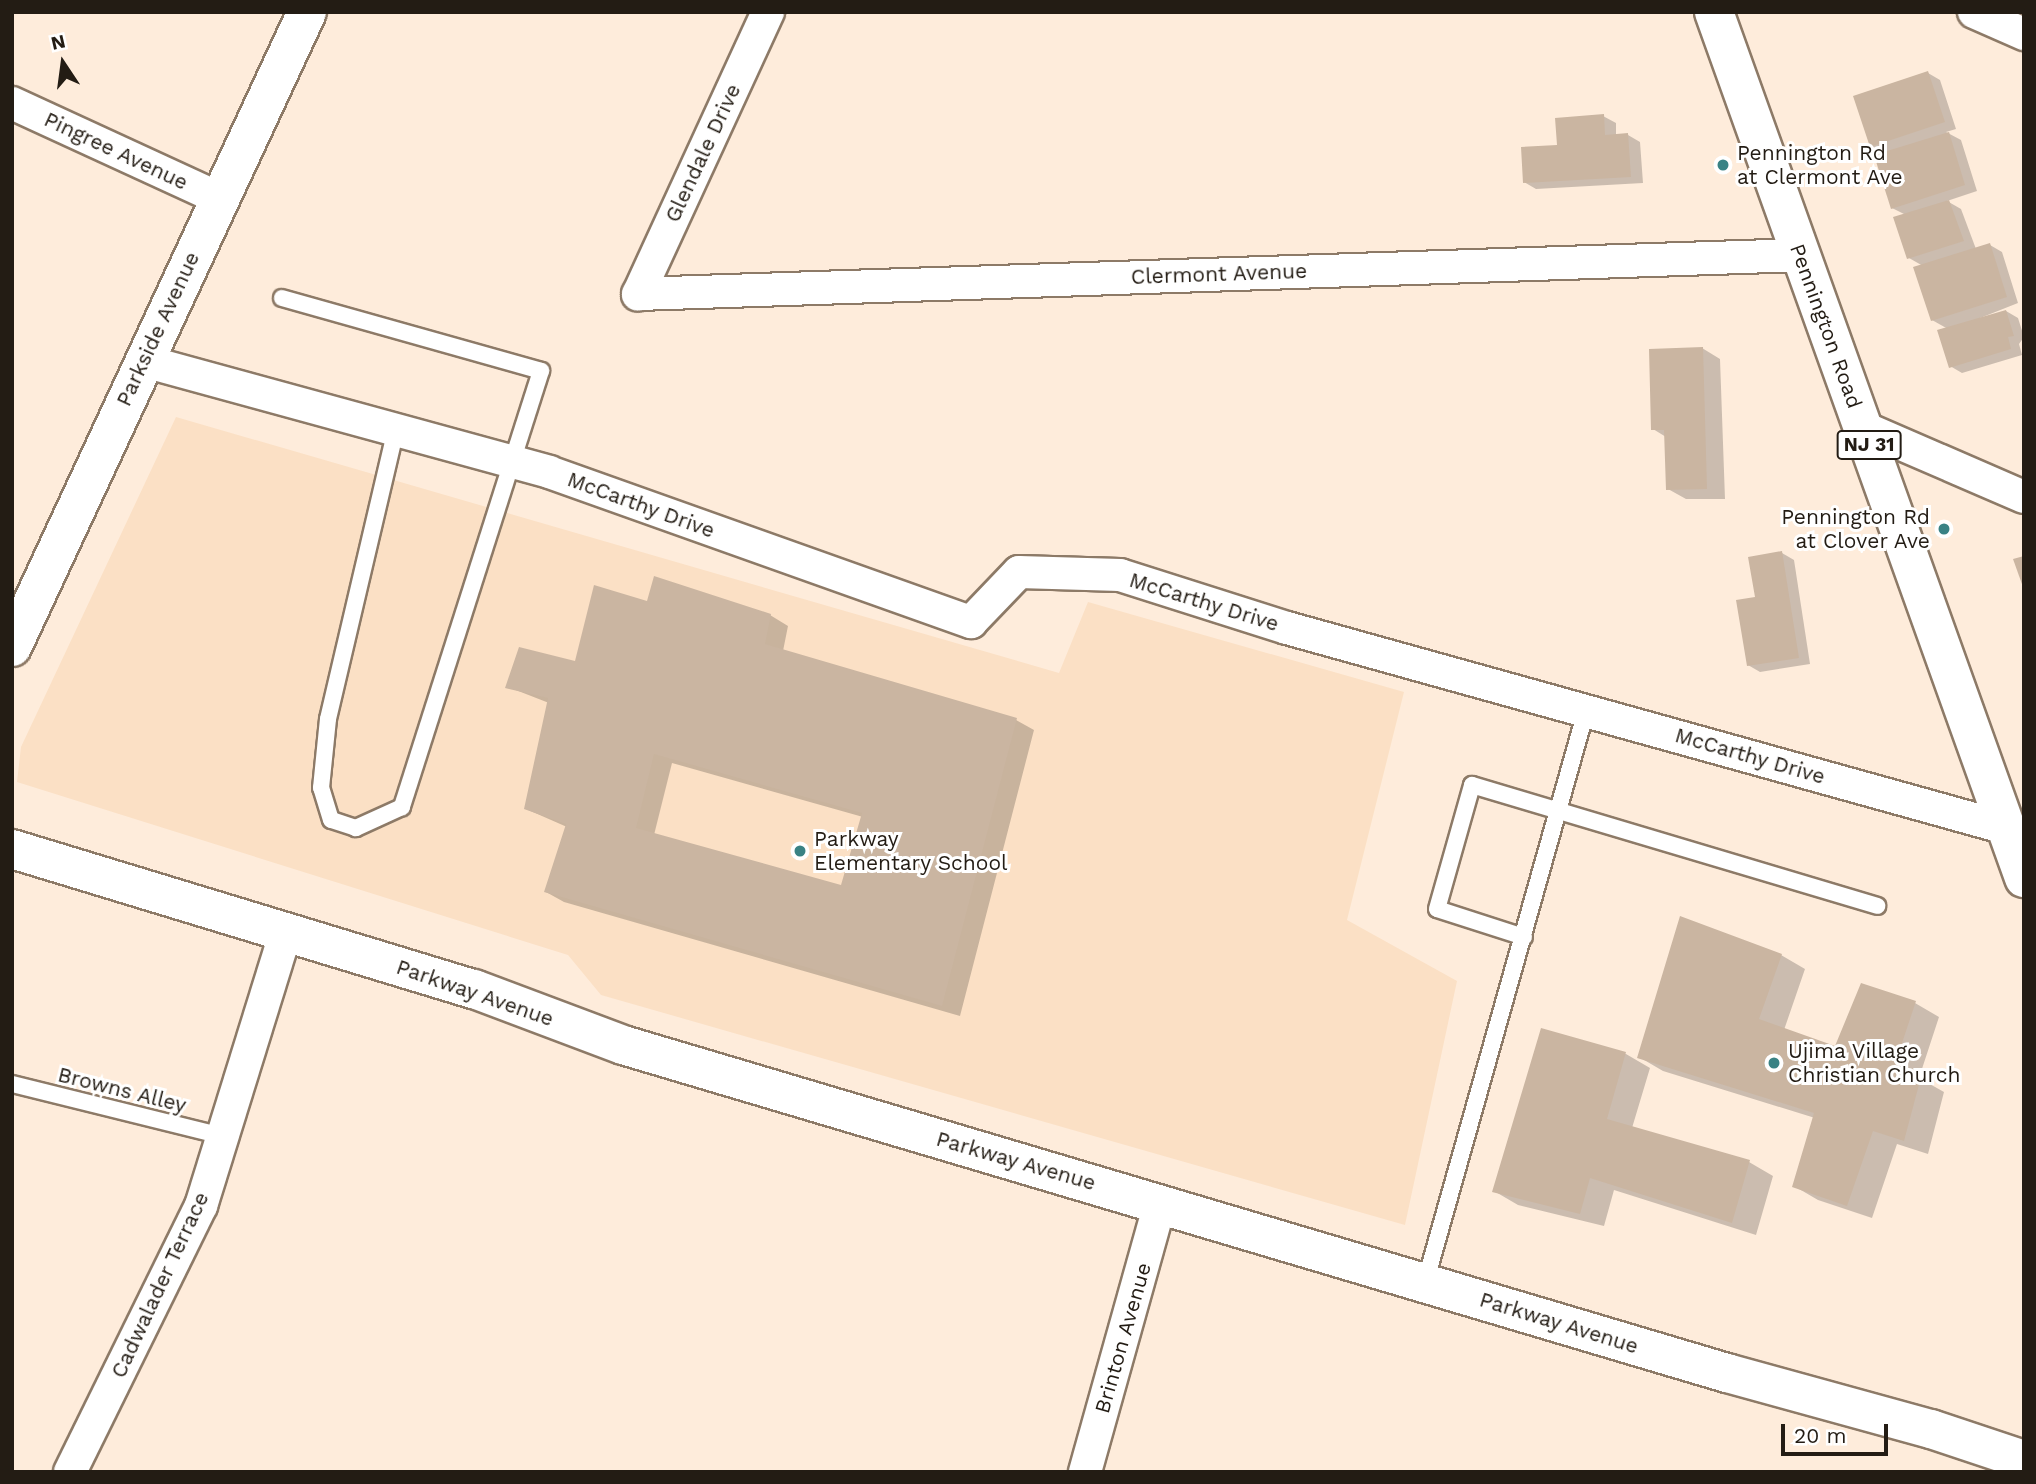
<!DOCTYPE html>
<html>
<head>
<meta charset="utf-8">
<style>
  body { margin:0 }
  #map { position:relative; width:2036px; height:1484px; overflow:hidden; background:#feecdb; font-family:"Work Sans",sans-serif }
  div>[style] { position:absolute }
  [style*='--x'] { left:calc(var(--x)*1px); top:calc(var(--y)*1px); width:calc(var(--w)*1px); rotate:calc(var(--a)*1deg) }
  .built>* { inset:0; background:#fbe0c5 }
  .shadow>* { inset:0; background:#0003 }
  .building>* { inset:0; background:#cab5a1 }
  .roads { filter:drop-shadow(2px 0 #8d7a67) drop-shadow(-2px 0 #8d7a67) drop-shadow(0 2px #8d7a67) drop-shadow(0 -2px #8d7a67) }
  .service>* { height:16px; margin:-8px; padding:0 8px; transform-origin:8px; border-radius:8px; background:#fff }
  .minor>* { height:32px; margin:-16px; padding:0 16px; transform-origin:16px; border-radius:16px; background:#fff }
  .secondary>* { height:38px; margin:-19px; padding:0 19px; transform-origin:19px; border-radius:19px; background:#fff }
  .primary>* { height:38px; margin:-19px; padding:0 19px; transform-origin:19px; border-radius:19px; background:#fff }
  .dots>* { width:19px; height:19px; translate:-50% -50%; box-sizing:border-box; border:4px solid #fff; border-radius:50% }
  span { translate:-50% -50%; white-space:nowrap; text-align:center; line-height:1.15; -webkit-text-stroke:6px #fff; paint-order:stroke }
  .shield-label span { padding:2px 5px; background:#fff; border:2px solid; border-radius:5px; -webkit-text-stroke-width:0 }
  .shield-label { font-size:19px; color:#231c14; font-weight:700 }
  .street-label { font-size:21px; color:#231c14 }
  .poi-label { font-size:21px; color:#231c14 }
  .left { translate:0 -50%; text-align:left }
  .right { translate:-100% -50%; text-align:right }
  .frame { position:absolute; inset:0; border:14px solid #231c14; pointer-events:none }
  .north { position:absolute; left:28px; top:28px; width:70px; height:70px; -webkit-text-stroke:5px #fff; paint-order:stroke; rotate:347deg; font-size:19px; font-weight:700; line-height:28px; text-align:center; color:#231c14 }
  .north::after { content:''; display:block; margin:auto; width:24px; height:32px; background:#231c14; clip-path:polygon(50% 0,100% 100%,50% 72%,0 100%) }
  .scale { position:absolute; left:1781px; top:1424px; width:107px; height:32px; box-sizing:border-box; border:4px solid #231c14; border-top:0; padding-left:9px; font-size:21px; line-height:24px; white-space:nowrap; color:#231c14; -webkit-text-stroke:5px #fff; paint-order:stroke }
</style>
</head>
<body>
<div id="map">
  <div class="built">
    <i style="clip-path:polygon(176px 417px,1059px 673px,1088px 602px,1404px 692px,1347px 920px,1457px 981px,1405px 1225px,601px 995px,568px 955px,17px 782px,21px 747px)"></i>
  </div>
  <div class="shadow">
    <i style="clip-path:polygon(1928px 73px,1940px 80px,1956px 129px,1946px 132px,1961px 140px,1977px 191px,1947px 201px,1961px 209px,1976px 249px,1990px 245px,2002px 252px,2018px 303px,1965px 324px,2006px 311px,2018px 318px,2024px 337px,2019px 344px,2022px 355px,1962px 373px,1950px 366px,1948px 329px,1932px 320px,1923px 266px,1909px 258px,1906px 215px,1892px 208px,1885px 153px,1871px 146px)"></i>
    <i style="clip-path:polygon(1603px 116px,1616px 123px,1616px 136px,1628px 135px,1640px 142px,1643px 183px,1536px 189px,1524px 182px,1559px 146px)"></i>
    <i style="clip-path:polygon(1702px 348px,1720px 359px,1725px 499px,1686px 499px,1668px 489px,1666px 437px,1653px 429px)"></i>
    <i style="clip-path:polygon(1782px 553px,1794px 560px,1810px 664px,1760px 672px,1748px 665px,1757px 598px)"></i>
    <i style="clip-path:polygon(evenodd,648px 604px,770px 615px,788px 626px,783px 651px,1016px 720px,1034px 730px,960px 1016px,564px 902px,546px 892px,567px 827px,526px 809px,549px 703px,508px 687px,576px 663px,648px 604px,672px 763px,863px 817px,842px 887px,654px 835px,672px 763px)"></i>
    <i style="clip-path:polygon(1781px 955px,1805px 969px,1784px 1030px,1836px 1048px,1862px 985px,1915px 1003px,1939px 1017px,1919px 1078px,1944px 1092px,1928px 1154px,1897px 1144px,1872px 1218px,1818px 1200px,1794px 1186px,1815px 1118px,1663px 1071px,1639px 1057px)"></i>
    <i style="clip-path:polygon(1543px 1030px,1626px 1054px,1650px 1068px,1632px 1128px,1749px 1162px,1773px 1176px,1756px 1235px,1614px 1190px,1604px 1226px,1518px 1205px,1494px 1191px)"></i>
  </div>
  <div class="building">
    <i style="clip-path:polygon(1928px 71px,1945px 122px,1870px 147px,1853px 96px)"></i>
    <i style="clip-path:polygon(1604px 114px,1605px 135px,1628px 133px,1631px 177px,1523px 183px,1521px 147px,1557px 145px,1555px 118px)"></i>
    <i style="clip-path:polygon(1949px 132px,1965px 185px,1891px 209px,1874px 155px)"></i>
    <i style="clip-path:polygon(1949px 200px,1964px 241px,1907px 259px,1893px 217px)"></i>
    <i style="clip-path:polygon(1990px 243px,2007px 297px,1931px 321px,1913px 267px)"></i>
    <i style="clip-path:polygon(2006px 310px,2014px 336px,2008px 337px,2011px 349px,1949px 368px,1937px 330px)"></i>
    <i style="clip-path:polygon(1703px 347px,1707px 489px,1666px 490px,1664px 430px,1651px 430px,1649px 349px)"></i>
    <i style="clip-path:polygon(1782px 551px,1799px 658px,1747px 666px,1736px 600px,1755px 597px,1748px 557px)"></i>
    <i style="clip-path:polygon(2024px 556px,2024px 587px,2023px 587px,2013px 559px)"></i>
    <i style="clip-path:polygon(evenodd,654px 576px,771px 614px,765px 644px,1017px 718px,942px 1006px,544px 892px,566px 824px,524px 809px,548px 698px,505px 688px,519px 647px,575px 661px,594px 585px,647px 601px,654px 576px,654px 754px,862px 813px,841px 885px,636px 828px,654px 754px)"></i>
    <i style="clip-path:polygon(1680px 916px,1782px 954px,1759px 1019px,1835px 1046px,1861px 983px,1916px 1001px,1894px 1067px,1921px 1077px,1904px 1141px,1873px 1131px,1847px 1206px,1792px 1187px,1814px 1113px,1637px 1058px)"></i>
    <i style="clip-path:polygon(1541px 1028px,1626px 1052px,1607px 1119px,1750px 1160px,1732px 1223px,1590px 1178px,1580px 1214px,1492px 1192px)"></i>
  </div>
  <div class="roads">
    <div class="service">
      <i style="--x:282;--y:298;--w:269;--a:15.7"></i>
      <i style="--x:541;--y:371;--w:458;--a:107.7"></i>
      <i style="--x:402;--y:807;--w:51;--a:155.5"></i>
      <i style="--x:356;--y:828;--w:26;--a:-162"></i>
      <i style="--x:331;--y:820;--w:34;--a:-107"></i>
      <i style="--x:321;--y:788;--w:69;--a:-84.2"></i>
      <i style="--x:328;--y:719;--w:297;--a:-76.8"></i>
      <i style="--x:1524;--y:937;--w:91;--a:-162.2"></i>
      <i style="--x:1437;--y:909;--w:129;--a:-74.2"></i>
      <i style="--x:1472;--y:785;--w:423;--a:16.6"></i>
      <i style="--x:12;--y:1084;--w:216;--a:13.9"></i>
      <i style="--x:1425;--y:1283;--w:594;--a:-74.28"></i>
    </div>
    <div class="minor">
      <i style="--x:768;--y:12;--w:311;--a:114.7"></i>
      <i style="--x:638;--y:294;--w:1164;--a:-1.92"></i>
      <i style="--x:1974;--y:12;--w:55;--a:23.7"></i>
      <i style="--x:12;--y:103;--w:228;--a:24.7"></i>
      <i style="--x:144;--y:361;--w:420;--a:15.3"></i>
      <i style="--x:549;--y:472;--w:448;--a:19.6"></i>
      <i style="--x:971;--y:622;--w:69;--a:-46.2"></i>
      <i style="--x:1019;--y:572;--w:101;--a:1.7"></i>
      <i style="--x:1120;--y:575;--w:175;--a:17.6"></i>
      <i style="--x:1287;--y:628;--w:746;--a:15.54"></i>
      <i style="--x:1862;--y:427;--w:176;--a:23.4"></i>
      <i style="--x:70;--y:1472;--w:297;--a:-63.8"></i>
      <i style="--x:201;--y:1206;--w:287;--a:-72.8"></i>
      <i style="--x:1085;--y:1472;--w:278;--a:-74.4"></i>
    </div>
    <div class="secondary">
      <i style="--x:12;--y:647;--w:700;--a:-65.08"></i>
      <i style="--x:12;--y:849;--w:483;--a:16.9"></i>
      <i style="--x:474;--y:989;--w:159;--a:20.6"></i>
      <i style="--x:623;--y:1045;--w:1152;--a:16.55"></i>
      <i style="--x:1727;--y:1373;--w:212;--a:15.4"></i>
      <i style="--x:1931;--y:1429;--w:98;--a:18.4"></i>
    </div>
    <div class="primary">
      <i style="--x:1714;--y:12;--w:920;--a:70.3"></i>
    </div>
  </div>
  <div class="dots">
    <i style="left:1723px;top:165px;background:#398284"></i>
    <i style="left:1944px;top:529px;background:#398284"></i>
    <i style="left:800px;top:851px;background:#398284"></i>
    <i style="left:1774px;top:1063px;background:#398284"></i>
  </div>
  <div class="shield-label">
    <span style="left:1869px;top:445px">NJ 31</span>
  </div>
  <div class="street-label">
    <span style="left:116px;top:151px;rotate:25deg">Pingree Avenue</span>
    <span style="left:703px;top:153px;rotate:-65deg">Glendale Drive</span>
    <span style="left:1219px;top:274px;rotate:-2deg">Clermont Avenue</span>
    <span style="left:1826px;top:326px;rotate:70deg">Pennington Road</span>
    <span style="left:158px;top:329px;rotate:-65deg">Parkside Avenue</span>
    <span style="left:641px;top:505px;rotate:20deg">McCarthy Drive</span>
    <span style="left:1204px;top:602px;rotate:17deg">McCarthy Drive</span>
    <span style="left:1750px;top:756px;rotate:16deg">McCarthy Drive</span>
    <span style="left:475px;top:993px;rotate:19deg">Parkway Avenue</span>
    <span style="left:122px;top:1090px;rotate:14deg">Browns Alley</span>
    <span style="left:1016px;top:1161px;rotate:16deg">Parkway Avenue</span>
    <span style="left:160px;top:1285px;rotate:-65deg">Cadwalader Terrace</span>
    <span style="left:1559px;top:1323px;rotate:17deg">Parkway Avenue</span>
    <span style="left:1123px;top:1338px;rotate:-74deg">Brinton Avenue</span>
  </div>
  <div class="poi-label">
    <span class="left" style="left:1737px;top:165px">Pennington Rd<br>at Clermont Ave</span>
    <span class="right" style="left:1930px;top:529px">Pennington Rd<br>at Clover Ave</span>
    <span class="left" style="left:814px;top:851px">Parkway<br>Elementary School</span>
    <span class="left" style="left:1788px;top:1063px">Ujima Village<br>Christian Church</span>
  </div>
  <div class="frame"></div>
  <div class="north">N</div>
  <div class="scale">20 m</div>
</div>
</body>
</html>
